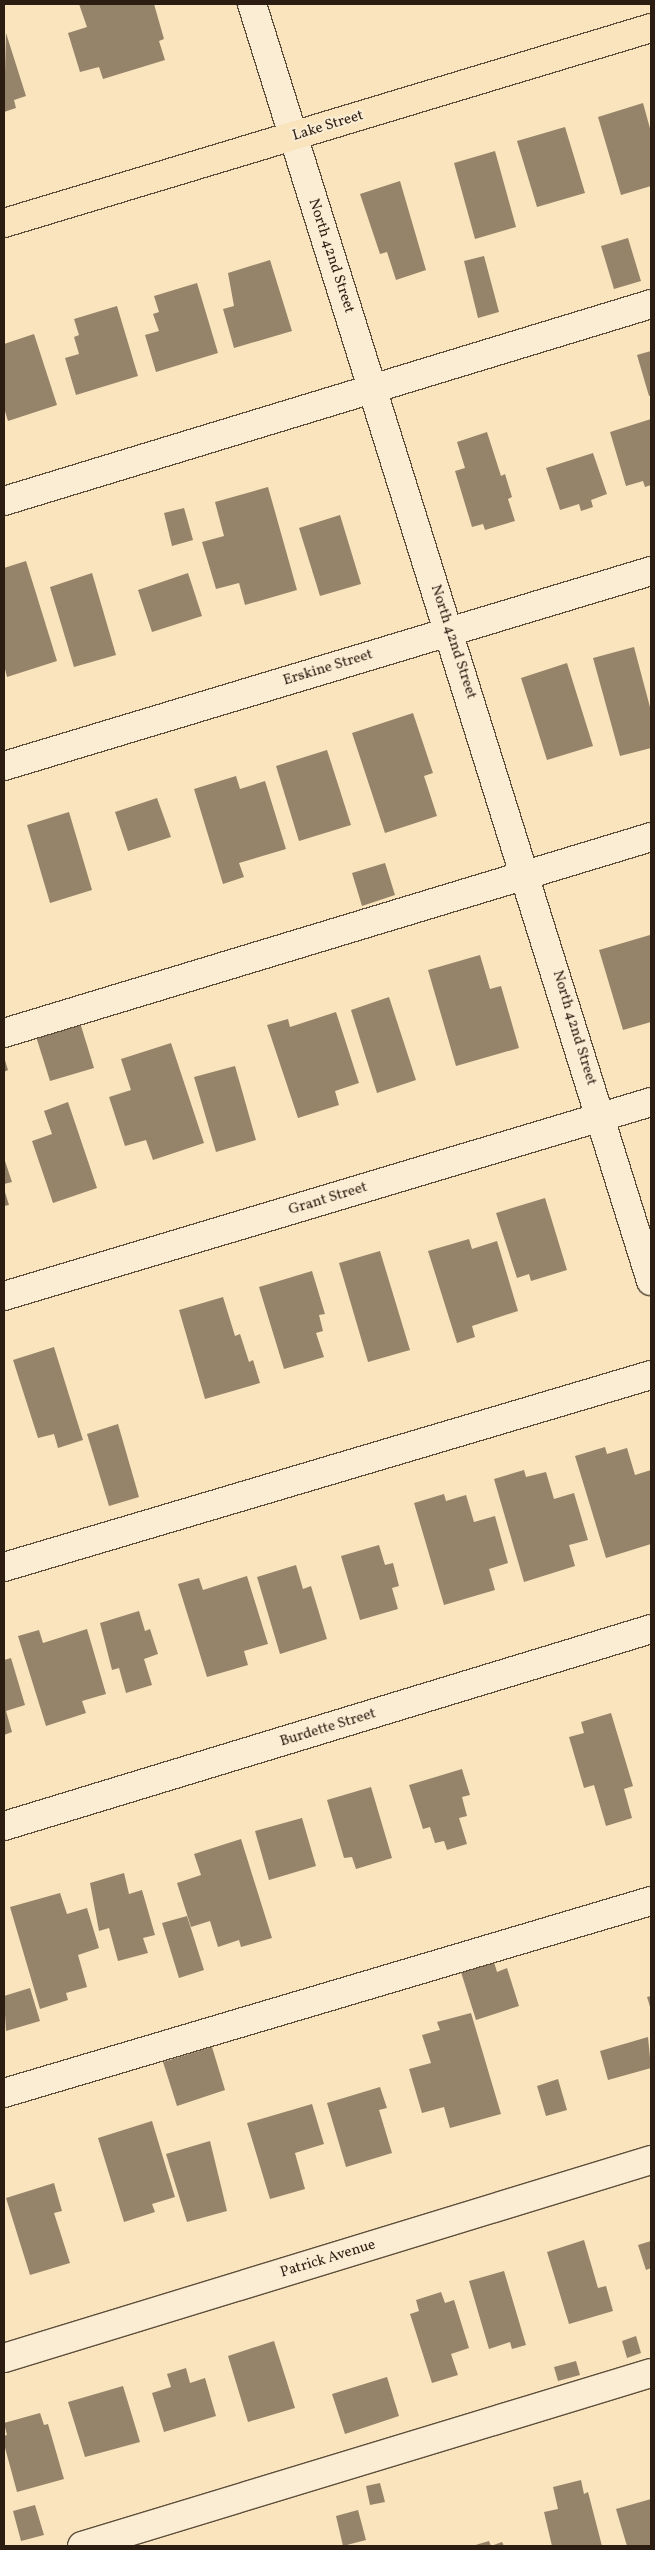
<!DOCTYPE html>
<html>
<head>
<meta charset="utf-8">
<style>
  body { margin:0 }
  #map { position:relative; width:655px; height:2550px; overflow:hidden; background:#f9e4bd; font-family:Vollkorn,serif }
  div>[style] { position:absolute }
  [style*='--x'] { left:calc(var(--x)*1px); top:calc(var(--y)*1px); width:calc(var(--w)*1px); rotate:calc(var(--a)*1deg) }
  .building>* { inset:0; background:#96846a }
  .roads { filter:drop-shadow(1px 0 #5e4f3c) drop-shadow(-1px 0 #5e4f3c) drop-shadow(0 1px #5e4f3c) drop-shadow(0 -1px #5e4f3c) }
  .minor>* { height:28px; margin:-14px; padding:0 14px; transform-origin:14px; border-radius:14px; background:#fbedd4 }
  .major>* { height:28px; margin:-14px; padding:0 14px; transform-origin:14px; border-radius:14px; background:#f9e4bd }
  span { translate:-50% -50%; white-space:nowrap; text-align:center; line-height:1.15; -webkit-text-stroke:4px #fbedd4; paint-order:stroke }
  .street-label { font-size:15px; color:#2b1d11 }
  .frame { position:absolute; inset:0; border:5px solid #2b1d11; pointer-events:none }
</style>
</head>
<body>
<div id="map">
  <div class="building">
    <i style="clip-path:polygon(79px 4px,154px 4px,164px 39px,159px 41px,165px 60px,103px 79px,99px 67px,80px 72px,68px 33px,87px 27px)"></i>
    <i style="clip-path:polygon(6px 33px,26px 96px,14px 100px,16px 108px,4px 112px)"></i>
    <i style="clip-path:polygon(643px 103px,651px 132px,651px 186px,621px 195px,598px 117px)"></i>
    <i style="clip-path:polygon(565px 127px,585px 193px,537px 207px,517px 141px)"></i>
    <i style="clip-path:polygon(495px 151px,516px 227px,475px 239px,454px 163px)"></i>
    <i style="clip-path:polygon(400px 181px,426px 270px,396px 280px,387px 252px,380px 254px,360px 194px)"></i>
    <i style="clip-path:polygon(628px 238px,641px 281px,614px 289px,601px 246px)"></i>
    <i style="clip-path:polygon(484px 256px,499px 312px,478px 318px,464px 261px)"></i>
    <i style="clip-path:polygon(270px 260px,292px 331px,234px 348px,223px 309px,234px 306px,228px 273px)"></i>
    <i style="clip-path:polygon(197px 283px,218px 353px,156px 372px,145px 335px,159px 331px,153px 314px,159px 312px,154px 296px)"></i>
    <i style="clip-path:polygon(117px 306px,138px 376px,76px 395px,65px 358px,79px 354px,74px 337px,79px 335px,74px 319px)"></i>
    <i style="clip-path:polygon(34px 334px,57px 405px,8px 421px,4px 408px,4px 344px)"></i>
    <i style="clip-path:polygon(651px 351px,651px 395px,649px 396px,637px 355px)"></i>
    <i style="clip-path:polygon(651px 419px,651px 485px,645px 487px,643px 481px,626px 486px,610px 432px)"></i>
    <i style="clip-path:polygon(487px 432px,501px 476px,505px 474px,512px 497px,508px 499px,515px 521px,485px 530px,483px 524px,472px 527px,455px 471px,465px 468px,457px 442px)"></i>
    <i style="clip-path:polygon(593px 453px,607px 494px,591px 500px,593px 507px,581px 511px,579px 504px,560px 510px,546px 468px)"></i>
    <i style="clip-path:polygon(268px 487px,297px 590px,245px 605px,239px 583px,216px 589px,202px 542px,224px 536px,215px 502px)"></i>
    <i style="clip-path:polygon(184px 508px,193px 540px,172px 546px,164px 513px)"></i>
    <i style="clip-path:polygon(340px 515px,361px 584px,320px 596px,299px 528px)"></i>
    <i style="clip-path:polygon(26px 561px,57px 661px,7px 677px,4px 665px,4px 568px)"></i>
    <i style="clip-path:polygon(92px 573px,116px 655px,74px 667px,50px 587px)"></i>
    <i style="clip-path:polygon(188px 573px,202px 616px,152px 632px,138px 590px)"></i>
    <i style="clip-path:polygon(634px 647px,651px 711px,651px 748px,620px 756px,593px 658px)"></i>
    <i style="clip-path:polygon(567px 663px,593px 746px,547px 760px,521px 678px)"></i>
    <i style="clip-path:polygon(413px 713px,433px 773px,424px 776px,437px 816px,385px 833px,352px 733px)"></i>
    <i style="clip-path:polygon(327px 750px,351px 825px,299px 841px,276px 766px)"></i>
    <i style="clip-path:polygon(236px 776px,240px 789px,265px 781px,286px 849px,239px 863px,244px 877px,223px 884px,194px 789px)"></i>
    <i style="clip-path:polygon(157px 798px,171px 837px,128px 851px,115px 812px)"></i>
    <i style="clip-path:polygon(69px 812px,92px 890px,50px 903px,27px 825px)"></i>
    <i style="clip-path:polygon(385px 863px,395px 895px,362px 906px,352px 873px)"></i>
    <i style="clip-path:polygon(650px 935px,651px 1022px,623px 1030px,599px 950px)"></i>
    <i style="clip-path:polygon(480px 955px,490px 989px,501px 986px,519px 1048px,456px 1066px,428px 970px)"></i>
    <i style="clip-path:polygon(389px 997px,416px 1080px,377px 1093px,351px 1010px)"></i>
    <i style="clip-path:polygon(336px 1012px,359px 1083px,335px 1091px,339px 1105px,298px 1118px,267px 1025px,288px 1019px,290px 1027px)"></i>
    <i style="clip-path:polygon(78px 1016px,94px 1068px,50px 1081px,34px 1030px)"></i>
    <i style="clip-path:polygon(171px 1043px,204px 1143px,153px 1160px,146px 1140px,125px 1146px,109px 1097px,131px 1090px,121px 1059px)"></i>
    <i style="clip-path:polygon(4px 1057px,8px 1070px,4px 1072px)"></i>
    <i style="clip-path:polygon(235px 1066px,256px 1140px,216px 1152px,194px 1077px)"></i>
    <i style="clip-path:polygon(68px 1102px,97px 1188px,53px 1203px,32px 1141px,52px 1134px,44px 1111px)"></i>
    <i style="clip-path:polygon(4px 1158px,12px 1182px,4px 1184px)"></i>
    <i style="clip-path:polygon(4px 1189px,9px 1205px,4px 1206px)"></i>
    <i style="clip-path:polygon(545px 1198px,567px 1270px,531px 1281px,529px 1274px,517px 1278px,496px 1213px)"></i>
    <i style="clip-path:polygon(469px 1239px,472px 1249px,497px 1241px,518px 1311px,472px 1326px,475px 1337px,457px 1343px,428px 1251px)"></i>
    <i style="clip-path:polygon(380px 1251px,410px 1350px,368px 1362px,339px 1263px)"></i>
    <i style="clip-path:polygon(312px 1271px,325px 1314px,319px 1315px,323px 1331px,316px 1333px,324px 1357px,284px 1369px,259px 1287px)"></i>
    <i style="clip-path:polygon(223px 1297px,235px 1336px,240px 1334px,249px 1362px,253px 1360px,260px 1383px,205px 1399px,179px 1310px)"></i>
    <i style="clip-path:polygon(54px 1347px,83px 1440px,58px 1448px,54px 1434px,38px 1438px,13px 1360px)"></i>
    <i style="clip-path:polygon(118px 1424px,139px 1497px,109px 1506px,87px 1434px)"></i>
    <i style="clip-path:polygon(605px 1447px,607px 1454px,627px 1448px,635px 1475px,651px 1470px,651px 1544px,606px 1558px,575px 1456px)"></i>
    <i style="clip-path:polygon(524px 1470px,526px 1477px,546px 1472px,554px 1499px,574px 1493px,588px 1540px,569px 1545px,575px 1566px,524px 1582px,494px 1479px)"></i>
    <i style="clip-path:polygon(444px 1494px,446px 1501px,466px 1495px,474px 1522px,495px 1516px,508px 1563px,489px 1569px,495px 1590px,444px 1605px,414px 1503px)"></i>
    <i style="clip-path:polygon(379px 1545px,385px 1565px,393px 1563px,399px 1586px,392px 1588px,398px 1609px,360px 1620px,341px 1556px)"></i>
    <i style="clip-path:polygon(296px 1565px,303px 1589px,311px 1586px,327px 1639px,280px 1654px,257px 1577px)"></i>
    <i style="clip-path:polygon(247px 1576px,268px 1644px,244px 1651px,248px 1665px,207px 1677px,178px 1584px,199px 1578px,203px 1590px)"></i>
    <i style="clip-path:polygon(139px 1611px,145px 1631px,150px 1629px,158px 1654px,144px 1659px,152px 1685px,126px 1693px,119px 1668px,112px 1670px,100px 1623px)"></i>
    <i style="clip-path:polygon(87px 1629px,106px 1694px,82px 1701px,86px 1713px,46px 1726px,18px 1636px,39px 1630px,43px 1643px)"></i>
    <i style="clip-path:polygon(11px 1658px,25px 1705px,6px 1711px,12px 1732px,4px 1735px,4px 1660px)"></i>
    <i style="clip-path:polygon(611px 1713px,633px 1786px,624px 1789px,632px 1818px,606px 1826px,594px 1785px,584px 1788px,569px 1737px,584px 1733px,581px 1722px)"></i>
    <i style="clip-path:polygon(462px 1769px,470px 1795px,462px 1797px,467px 1816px,459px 1818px,467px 1844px,447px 1850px,444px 1841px,435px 1843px,430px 1827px,423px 1829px,409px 1785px)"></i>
    <i style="clip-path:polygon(371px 1787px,392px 1858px,356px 1869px,352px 1857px,344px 1858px,327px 1800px)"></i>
    <i style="clip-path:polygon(302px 1818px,316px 1866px,269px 1880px,255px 1831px)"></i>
    <i style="clip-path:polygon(241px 1839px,272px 1938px,241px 1947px,239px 1940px,218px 1947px,210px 1921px,191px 1927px,177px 1883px,201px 1875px,194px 1854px)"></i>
    <i style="clip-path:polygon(124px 1873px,129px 1894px,142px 1890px,155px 1935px,143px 1938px,148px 1953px,118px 1961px,109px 1928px,99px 1931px,90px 1883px)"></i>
    <i style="clip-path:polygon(60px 1893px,67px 1914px,87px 1908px,99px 1948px,78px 1955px,87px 1987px,66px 1993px,68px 2000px,40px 2009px,10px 1907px)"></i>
    <i style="clip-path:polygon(187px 1916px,204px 1970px,179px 1978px,162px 1923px)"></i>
    <i style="clip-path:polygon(493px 1959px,497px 1972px,507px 1968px,519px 2006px,476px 2020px,460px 1969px)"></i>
    <i style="clip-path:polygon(30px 1988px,40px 2021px,6px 2031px,4px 1996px)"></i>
    <i style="clip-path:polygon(651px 1996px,651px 2010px,647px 1997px)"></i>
    <i style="clip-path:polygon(471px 2013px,501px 2114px,450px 2128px,444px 2107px,422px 2113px,409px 2069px,431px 2063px,422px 2035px,440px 2030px,437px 2022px)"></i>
    <i style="clip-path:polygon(648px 2037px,651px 2068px,608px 2080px,600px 2051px)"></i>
    <i style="clip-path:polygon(212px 2047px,225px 2090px,177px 2106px,163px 2062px)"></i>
    <i style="clip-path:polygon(558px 2079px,567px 2110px,546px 2116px,537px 2086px)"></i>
    <i style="clip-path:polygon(380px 2087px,387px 2108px,379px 2110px,392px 2153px,346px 2167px,327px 2103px)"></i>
    <i style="clip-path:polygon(312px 2104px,324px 2144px,295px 2153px,305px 2189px,270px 2199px,247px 2123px)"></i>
    <i style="clip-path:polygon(152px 2121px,175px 2197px,152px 2204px,155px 2212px,124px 2222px,98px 2138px)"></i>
    <i style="clip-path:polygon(210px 2141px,227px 2211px,187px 2222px,166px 2154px)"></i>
    <i style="clip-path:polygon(54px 2183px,62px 2211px,54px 2213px,70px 2263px,30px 2275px,6px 2198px)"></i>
    <i style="clip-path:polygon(584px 2240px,598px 2288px,606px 2286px,613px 2311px,569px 2324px,547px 2252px)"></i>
    <i style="clip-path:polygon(651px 2241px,651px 2268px,646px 2270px,638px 2245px)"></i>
    <i style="clip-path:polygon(504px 2271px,526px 2345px,512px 2349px,510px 2342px,489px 2349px,469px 2281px)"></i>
    <i style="clip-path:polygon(441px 2292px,445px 2303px,454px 2300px,469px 2348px,451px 2354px,458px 2375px,432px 2383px,410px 2314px,419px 2311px,416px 2300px)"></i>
    <i style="clip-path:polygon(636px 2336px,641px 2353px,627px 2358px,622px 2341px)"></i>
    <i style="clip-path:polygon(274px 2341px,295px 2408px,248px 2422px,228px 2356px)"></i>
    <i style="clip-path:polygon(576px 2361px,580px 2375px,558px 2381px,554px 2367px)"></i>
    <i style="clip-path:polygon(186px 2368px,190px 2383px,205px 2378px,216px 2416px,164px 2432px,152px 2393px,171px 2387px,167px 2374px)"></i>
    <i style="clip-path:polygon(387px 2377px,399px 2416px,345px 2434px,332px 2394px)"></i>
    <i style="clip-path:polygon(123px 2386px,140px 2442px,85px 2457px,68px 2402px)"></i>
    <i style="clip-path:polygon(40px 2413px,44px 2425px,48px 2424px,64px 2479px,17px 2492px,4px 2444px,4px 2436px,7px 2435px,4px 2423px)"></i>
    <i style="clip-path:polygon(581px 2480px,584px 2494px,588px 2492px,602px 2546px,552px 2546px,544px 2512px,558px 2509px,553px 2487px)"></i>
    <i style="clip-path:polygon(380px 2483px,385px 2502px,370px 2505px,366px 2486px)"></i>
    <i style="clip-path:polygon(651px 2499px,651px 2546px,627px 2546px,616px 2509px)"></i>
    <i style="clip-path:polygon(35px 2505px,44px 2535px,21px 2541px,13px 2511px)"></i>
    <i style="clip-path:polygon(358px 2510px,366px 2540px,343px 2546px,336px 2516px)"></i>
    <i style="clip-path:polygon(489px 2541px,491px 2546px,472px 2546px)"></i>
    <i style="clip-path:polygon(502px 2542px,504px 2546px,491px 2546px)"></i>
  </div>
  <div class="roads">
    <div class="minor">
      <i style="--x:252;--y:4;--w:1338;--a:72.65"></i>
      <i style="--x:4;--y:501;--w:676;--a:-16.93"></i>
      <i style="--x:4;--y:766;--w:676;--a:-16.77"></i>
      <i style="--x:4;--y:1033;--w:676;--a:-16.85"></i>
      <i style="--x:4;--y:1296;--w:675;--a:-16.69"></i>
      <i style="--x:4;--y:1567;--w:675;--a:-16.53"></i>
      <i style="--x:4;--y:1826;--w:676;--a:-16.93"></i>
      <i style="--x:4;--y:2093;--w:675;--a:-16.53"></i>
      <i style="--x:4;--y:2358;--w:677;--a:-17.02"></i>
      <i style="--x:82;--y:2546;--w:595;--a:-16.91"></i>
    </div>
    <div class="major">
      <i style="--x:4;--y:223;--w:676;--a:-16.77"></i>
    </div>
  </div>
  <div class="street-label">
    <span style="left:328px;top:126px;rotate:-17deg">Lake Street</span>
    <span style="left:331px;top:256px;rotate:72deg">North 42nd Street</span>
    <span style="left:453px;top:642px;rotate:72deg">North 42nd Street</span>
    <span style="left:328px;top:668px;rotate:-17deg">Erskine Street</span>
    <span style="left:574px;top:1028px;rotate:73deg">North 42nd Street</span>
    <span style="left:328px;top:1199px;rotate:-17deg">Grant Street</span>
    <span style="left:328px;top:1728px;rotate:-17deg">Burdette Street</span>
    <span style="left:328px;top:2259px;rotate:-17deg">Patrick Avenue</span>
  </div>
  <div class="frame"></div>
</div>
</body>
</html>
